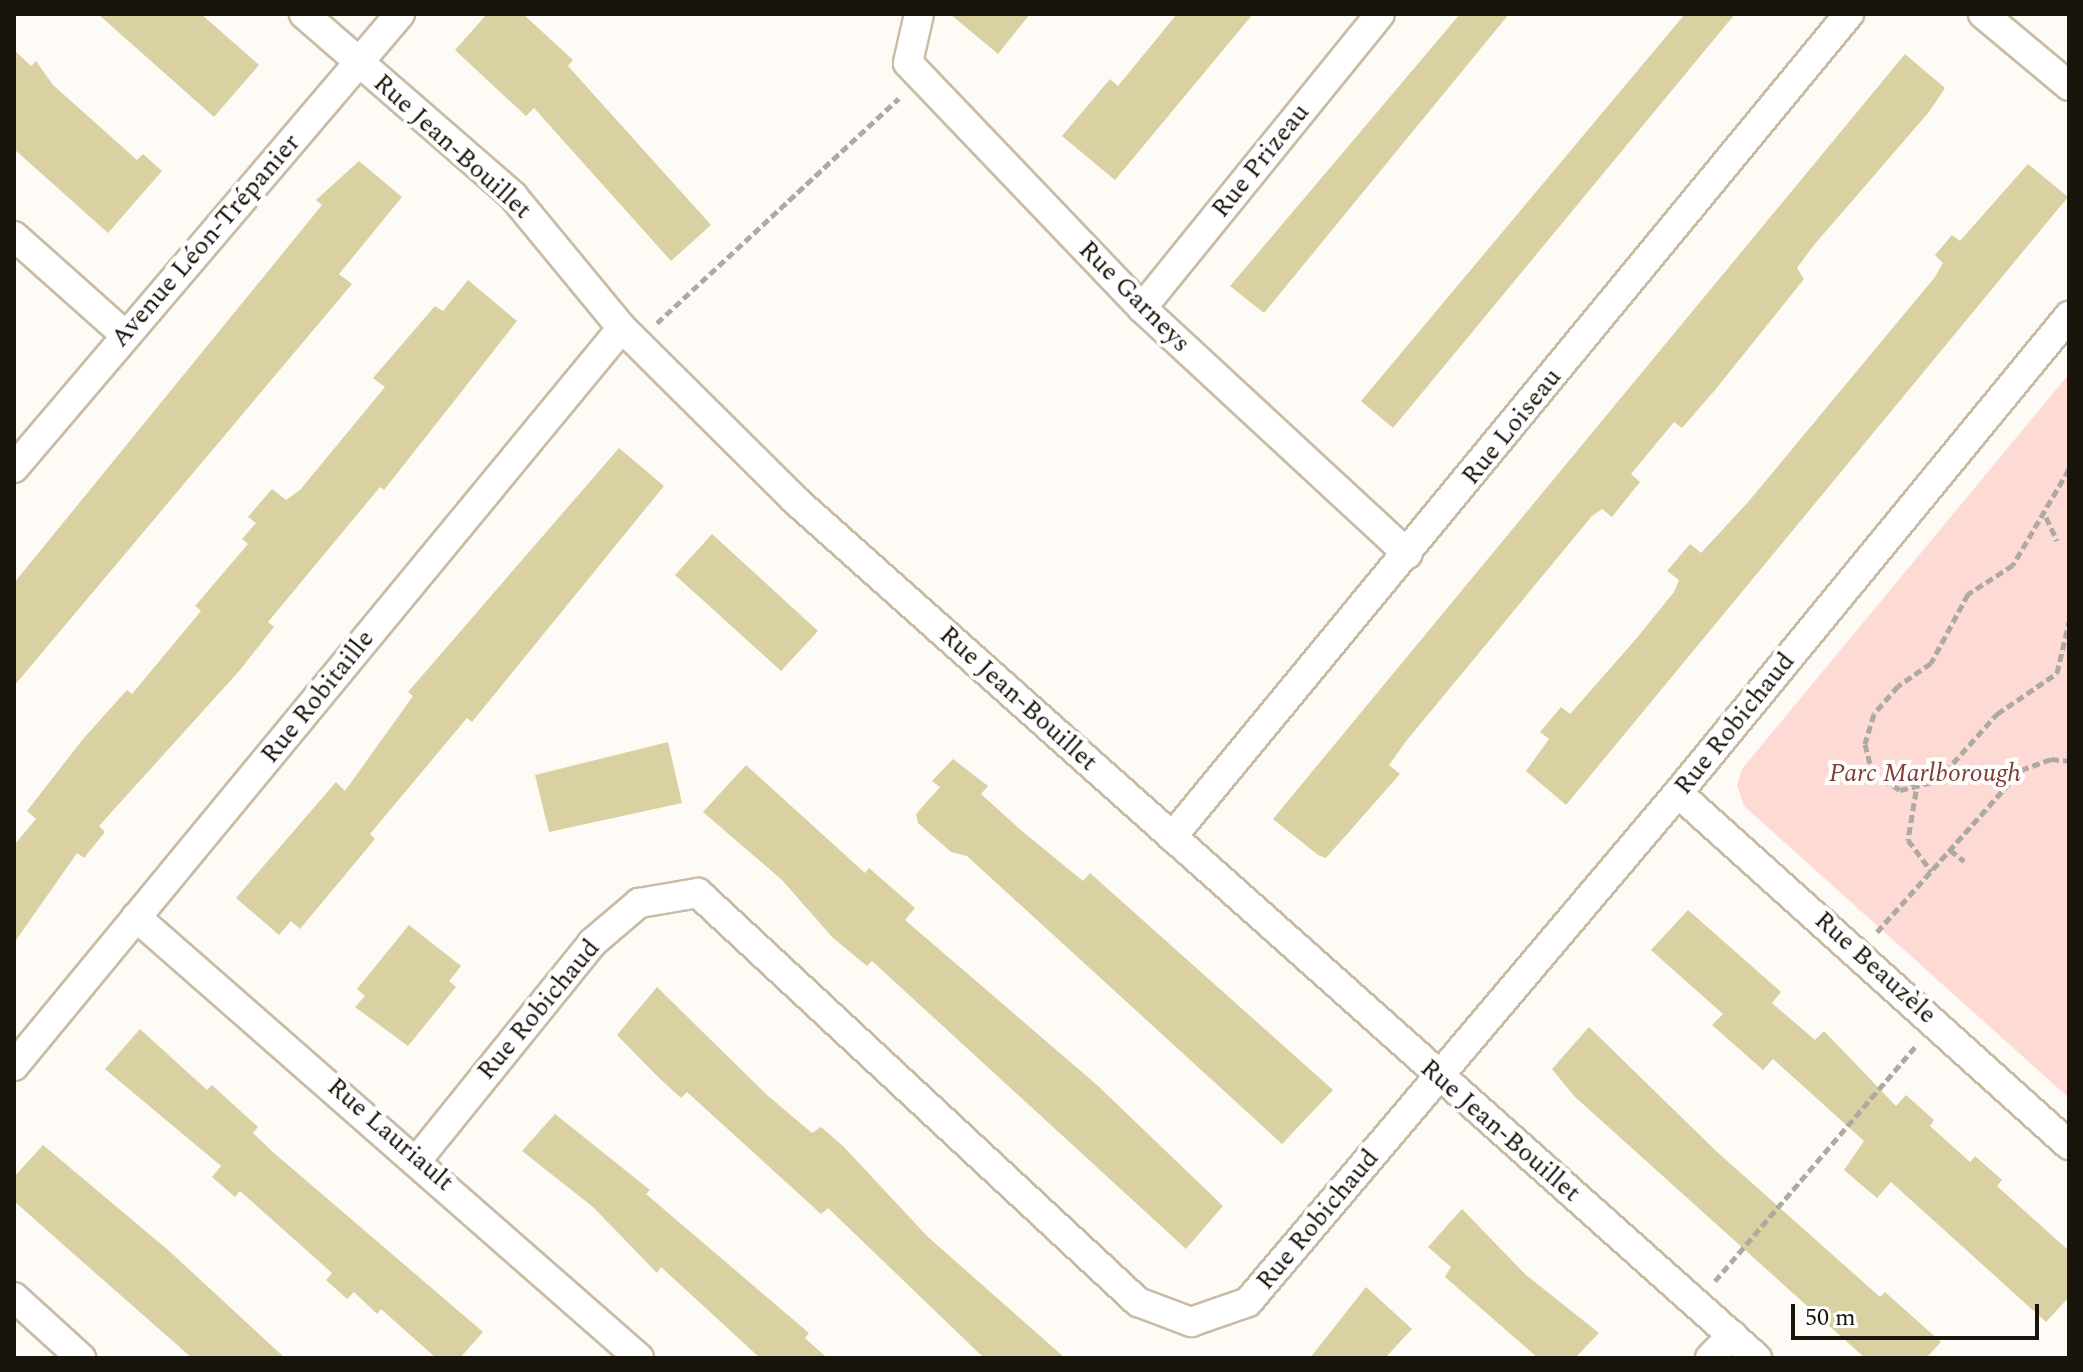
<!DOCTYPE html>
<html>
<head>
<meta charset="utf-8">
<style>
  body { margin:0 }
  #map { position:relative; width:2083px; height:1372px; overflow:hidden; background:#fefaf6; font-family:Spectral,serif }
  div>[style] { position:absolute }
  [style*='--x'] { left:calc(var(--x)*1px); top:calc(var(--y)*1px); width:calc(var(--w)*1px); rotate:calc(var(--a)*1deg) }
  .green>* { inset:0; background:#fedad4 }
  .building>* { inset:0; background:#d9d1a2 }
  .path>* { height:5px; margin-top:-2.5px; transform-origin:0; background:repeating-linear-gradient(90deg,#ada9a3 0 8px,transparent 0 12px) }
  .roads { filter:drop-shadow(2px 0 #cabba6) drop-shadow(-2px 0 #cabba6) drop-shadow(0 2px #cabba6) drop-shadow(0 -2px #cabba6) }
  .street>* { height:28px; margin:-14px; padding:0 14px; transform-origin:14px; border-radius:14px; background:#fff }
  span { translate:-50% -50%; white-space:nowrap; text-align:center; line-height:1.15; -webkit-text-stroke:8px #fff; paint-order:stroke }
  .street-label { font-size:26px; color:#19140c }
  .park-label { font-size:26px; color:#803e34; font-style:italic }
  .frame { position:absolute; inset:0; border:16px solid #19140c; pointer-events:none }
  .scale { position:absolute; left:1791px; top:1304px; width:248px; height:36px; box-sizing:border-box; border:4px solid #19140c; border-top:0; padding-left:10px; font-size:24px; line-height:28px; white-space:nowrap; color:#19140c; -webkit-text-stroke:6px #fff; paint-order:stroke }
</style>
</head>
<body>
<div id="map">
  <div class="green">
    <i style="clip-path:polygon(2069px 374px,2069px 1098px,1744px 806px,1737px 785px,1742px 769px)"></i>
  </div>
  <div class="building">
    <i style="clip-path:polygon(98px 14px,201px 14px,259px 65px,214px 117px)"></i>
    <i style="clip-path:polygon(487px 14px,523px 14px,573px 60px,568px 66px,711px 225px,671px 261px,534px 108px,526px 116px,455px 50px)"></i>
    <i style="clip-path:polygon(950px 14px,1030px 14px,998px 54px)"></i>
    <i style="clip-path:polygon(1177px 14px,1253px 14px,1115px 180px,1062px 136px,1110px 79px,1118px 86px)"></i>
    <i style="clip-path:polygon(1460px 14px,1509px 14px,1264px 313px,1230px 286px)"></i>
    <i style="clip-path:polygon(1685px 14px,1735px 14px,1393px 428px,1361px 401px)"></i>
    <i style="clip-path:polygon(14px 50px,31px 66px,36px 61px,53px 85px,137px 160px,143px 154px,162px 171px,108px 233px,14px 149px)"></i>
    <i style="clip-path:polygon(1905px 54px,1945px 88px,1929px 112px,1814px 245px,1797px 268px,1804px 279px,1715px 390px,1682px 428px,1674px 422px,1631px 474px,1640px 482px,1623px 503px,1612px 517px,1602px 509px,1592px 516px,1407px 740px,1389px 765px,1400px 774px,1326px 858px,1318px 855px,1273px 819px)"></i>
    <i style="clip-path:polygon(359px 161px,402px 197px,339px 274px,352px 284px,14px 686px,14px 583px,322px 205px,316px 200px)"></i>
    <i style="clip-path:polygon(2028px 164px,2068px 197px,1566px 805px,1526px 771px,1549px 739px,1540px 732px,1561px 707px,1570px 714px,1636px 639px,1674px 592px,1679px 580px,1667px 571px,1679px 557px,1690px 544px,1701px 553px,1749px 501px,1935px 277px,1943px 263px,1935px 255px,1952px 235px,1960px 241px)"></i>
    <i style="clip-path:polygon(468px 280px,517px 321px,384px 490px,380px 487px,268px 622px,274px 627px,240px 670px,99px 826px,105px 832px,84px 858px,77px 853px,14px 943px,14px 845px,36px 819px,27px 811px,83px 739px,127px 690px,132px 694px,201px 611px,195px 606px,248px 544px,242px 539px,256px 523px,248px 517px,272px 489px,286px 500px,300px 490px,385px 387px,373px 378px,435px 306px,443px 311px)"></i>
    <i style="clip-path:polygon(619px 448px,664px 486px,472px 722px,467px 718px,370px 834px,375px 839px,300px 929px,291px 921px,279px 935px,236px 898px,336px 782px,345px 791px,413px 696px,408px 692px)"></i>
    <i style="clip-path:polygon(712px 534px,818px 631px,781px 671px,675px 575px)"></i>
    <i style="clip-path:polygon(668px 742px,682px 803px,549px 832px,535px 775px)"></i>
    <i style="clip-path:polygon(953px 759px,988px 786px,981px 794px,1022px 831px,1083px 881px,1090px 873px,1333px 1090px,1282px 1144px,967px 856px,951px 852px,918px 823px,916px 814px,940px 787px,932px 781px)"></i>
    <i style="clip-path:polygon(746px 765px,865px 873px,869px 868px,915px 908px,905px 920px,1097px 1085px,1223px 1206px,1186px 1249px,872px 961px,867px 966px,833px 938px,782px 880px,703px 812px)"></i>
    <i style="clip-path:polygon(1688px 910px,1781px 992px,1772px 1003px,1815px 1040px,1824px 1031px,1896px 1106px,1906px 1095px,1934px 1120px,1930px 1126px,1970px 1162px,1975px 1156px,2002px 1180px,1997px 1186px,2069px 1251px,2069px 1297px,2046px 1322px,1891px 1182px,1877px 1198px,1844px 1170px,1864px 1141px,1773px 1059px,1763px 1070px,1712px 1025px,1723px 1014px,1651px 950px)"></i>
    <i style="clip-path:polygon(409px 925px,461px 966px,449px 981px,456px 987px,408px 1046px,355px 1007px,365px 996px,357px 989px)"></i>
    <i style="clip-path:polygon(657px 987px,767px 1095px,812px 1133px,821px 1127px,843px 1146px,928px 1237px,1065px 1358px,984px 1358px,828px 1208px,821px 1214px,687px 1092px,681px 1098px,658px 1077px,617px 1035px)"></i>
    <i style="clip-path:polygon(1589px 1027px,1716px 1151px,1880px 1297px,1885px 1292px,1941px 1342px,1926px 1358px,1865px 1358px,1574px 1096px,1552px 1069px)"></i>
    <i style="clip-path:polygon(140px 1029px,207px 1090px,212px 1085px,258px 1127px,253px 1133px,274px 1153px,483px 1332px,460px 1358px,436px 1358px,381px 1309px,377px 1314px,354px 1292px,347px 1299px,326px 1280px,332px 1273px,240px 1191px,235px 1197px,212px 1177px,221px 1166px,105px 1069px)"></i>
    <i style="clip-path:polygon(555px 1114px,650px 1190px,646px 1194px,809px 1333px,805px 1338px,827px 1358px,760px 1358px,661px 1267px,657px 1273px,593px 1207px,522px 1151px)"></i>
    <i style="clip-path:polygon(43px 1145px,168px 1250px,285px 1358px,192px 1358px,59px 1241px,14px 1201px,14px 1177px)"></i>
    <i style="clip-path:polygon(1462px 1209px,1526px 1275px,1599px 1333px,1575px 1358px,1538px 1358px,1445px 1277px,1451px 1267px,1428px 1247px)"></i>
    <i style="clip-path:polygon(1366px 1287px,1412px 1329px,1385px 1358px,1310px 1358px)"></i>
  </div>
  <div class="path">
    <i style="--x:657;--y:323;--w:330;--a:-42.9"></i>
    <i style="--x:2069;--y:469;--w:111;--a:120.3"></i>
    <i style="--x:2013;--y:565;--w:54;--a:147.2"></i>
    <i style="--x:1968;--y:594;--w:78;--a:118.2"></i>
    <i style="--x:1931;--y:663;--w:40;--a:145.1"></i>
    <i style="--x:1898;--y:686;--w:37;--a:131"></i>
    <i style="--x:1874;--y:714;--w:31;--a:107"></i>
    <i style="--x:1865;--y:744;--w:30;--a:76"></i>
    <i style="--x:1872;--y:773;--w:33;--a:31"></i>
    <i style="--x:1900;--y:790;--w:38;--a:-14"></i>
    <i style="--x:1937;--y:781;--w:90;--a:-48.2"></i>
    <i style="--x:1997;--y:714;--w:73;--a:-34.3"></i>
    <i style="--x:2057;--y:673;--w:52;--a:-76.8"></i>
    <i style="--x:2046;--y:517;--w:26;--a:65"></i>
    <i style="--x:1916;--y:791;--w:50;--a:99.3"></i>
    <i style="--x:1908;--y:840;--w:39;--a:53"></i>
    <i style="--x:1950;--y:850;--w:18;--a:38"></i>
    <i style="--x:1877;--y:932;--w:217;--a:-48.4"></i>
    <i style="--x:2021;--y:770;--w:32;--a:-20"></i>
    <i style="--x:2051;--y:759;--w:18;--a:6"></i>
    <i style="--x:1715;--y:1281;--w:309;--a:-49.5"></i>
  </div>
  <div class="roads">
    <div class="street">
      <i style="--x:304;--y:14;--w:277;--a:41"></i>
      <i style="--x:513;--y:196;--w:171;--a:50.5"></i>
      <i style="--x:622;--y:328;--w:244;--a:44.8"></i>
      <i style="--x:795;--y:500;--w:1289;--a:41.73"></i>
      <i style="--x:919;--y:14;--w:50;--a:102.7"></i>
      <i style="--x:908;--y:63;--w:339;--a:46.3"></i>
      <i style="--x:1142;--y:308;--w:362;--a:42.8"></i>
      <i style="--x:1983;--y:14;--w:112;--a:39.9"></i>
      <i style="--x:14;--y:236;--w:149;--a:41.7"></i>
      <i style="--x:1142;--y:308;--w:378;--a:-51"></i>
      <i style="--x:14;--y:468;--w:596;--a:-49.63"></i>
      <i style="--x:1678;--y:793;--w:526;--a:42"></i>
      <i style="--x:1172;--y:837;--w:1066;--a:-50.56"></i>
      <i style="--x:136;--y:917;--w:669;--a:41.24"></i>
      <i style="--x:14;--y:1066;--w:956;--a:-50.52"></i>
      <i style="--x:418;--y:1159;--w:277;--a:-51.1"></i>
      <i style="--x:592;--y:943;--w:62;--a:-40.4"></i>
      <i style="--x:639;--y:903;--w:60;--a:-9.6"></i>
      <i style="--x:698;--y:893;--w:601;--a:42.91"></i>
      <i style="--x:1138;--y:1302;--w:57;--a:20.7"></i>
      <i style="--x:1191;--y:1322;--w:60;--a:-19.3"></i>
      <i style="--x:1248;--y:1302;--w:666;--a:-49.81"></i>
      <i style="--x:1678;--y:793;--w:617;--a:-50.66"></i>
      <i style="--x:14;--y:1297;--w:91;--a:42.3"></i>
      <i style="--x:1710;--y:1358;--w:32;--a:-46"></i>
    </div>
  </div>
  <div class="street-label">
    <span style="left:452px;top:147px;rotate:42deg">Rue Jean-Bouillet</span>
    <span style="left:1261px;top:161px;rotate:-51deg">Rue Prizeau</span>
    <span style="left:206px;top:241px;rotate:-49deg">Avenue Léon-Trépanier</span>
    <span style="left:1134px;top:297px;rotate:45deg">Rue Garneys</span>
    <span style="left:1512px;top:427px;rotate:-51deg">Rue Loiseau</span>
    <span style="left:318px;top:697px;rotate:-51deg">Rue Robitaille</span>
    <span style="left:1018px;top:699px;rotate:42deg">Rue Jean-Bouillet</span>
    <span style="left:1735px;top:724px;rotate:-51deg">Rue Robichaud</span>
    <span style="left:1875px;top:968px;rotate:42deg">Rue Beauzèle</span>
    <span style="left:539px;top:1010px;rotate:-50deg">Rue Robichaud</span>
    <span style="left:1500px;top:1131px;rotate:41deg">Rue Jean-Bouillet</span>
    <span style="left:390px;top:1135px;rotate:41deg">Rue Lauriault</span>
    <span style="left:1318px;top:1220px;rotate:-50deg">Rue Robichaud</span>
  </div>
  <div class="park-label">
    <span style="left:1925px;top:774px">Parc Marlborough</span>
  </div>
  <div class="frame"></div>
  <div class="scale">50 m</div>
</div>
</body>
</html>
